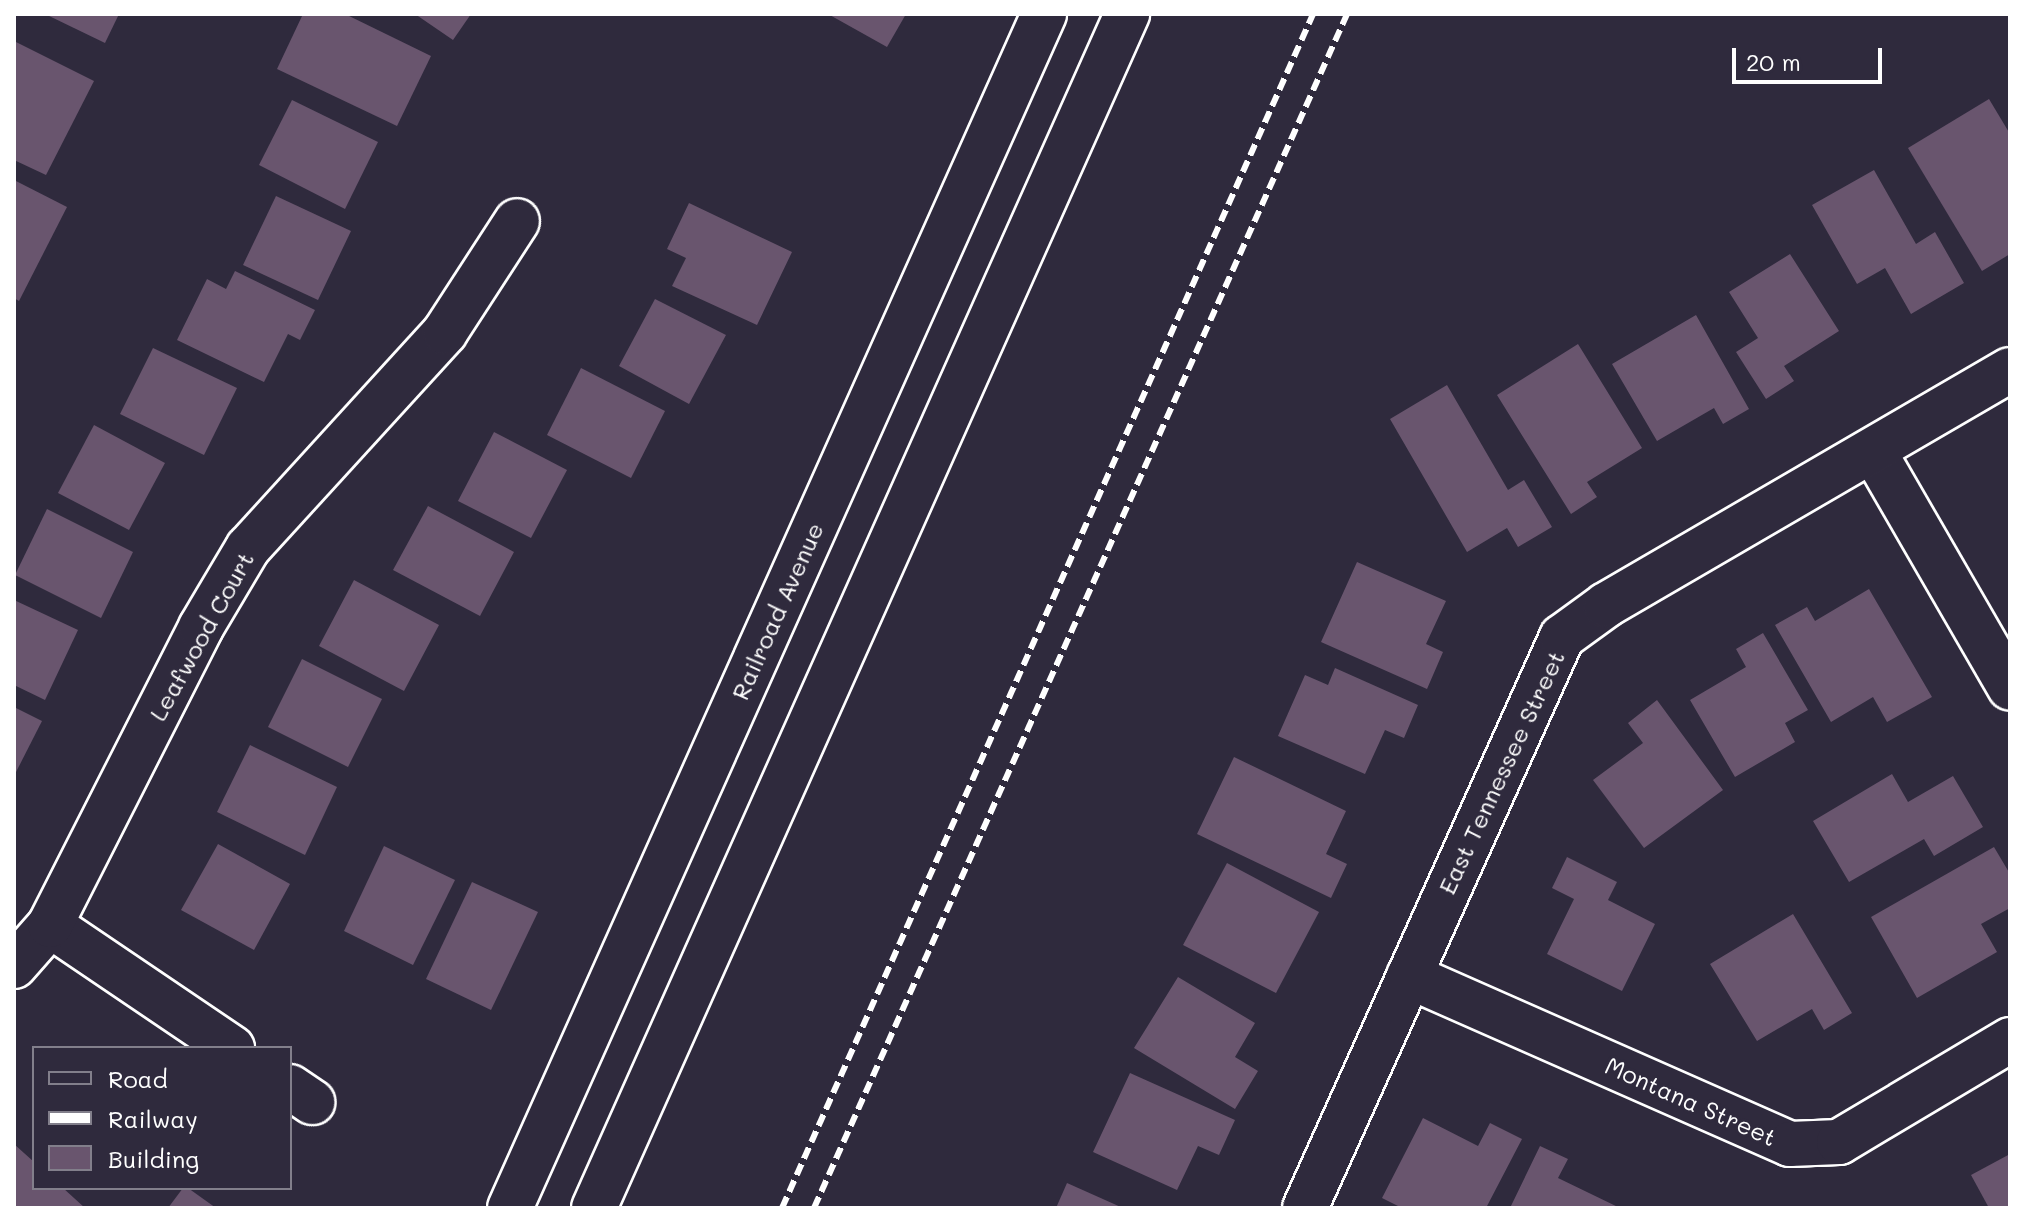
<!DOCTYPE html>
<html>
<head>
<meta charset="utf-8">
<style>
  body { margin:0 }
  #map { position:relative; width:2024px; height:1222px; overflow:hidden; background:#2f2a3d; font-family:Mali,sans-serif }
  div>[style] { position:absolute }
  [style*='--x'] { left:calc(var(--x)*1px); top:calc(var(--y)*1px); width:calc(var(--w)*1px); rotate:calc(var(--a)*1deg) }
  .building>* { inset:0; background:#69556e }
  .roads { filter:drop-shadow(2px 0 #fff) drop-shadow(-2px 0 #fff) drop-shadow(0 2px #fff) drop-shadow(0 -2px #fff) }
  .street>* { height:44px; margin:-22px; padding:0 22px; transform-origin:22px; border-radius:22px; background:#2f2a3d }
  .secondary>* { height:44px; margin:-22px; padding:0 22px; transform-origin:22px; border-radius:22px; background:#2f2a3d }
  .rail>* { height:6px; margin-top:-3px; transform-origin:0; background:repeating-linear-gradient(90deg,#fff 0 12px,transparent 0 18px) }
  span { translate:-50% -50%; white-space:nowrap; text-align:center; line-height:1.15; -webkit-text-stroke:6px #2f2a3d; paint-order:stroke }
  .street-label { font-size:24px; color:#fff }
  .frame { position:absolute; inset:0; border:16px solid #fff; pointer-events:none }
  .legend { position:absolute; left:32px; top:1046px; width:260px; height:144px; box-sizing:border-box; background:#2f2a3d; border:2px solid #827f8b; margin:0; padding:10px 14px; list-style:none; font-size:24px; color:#fff }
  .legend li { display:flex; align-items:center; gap:16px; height:40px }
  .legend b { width:40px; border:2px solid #827f8b }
  .scale { position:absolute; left:1732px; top:48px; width:150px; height:36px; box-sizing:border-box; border:4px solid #fff; border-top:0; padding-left:10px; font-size:24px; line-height:28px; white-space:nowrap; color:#fff; -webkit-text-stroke:6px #2f2a3d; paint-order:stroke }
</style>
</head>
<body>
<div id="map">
  <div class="building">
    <i style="clip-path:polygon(45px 14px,119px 14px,105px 43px)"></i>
    <i style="clip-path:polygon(303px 14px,345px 14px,431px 56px,397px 126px,277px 69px)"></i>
    <i style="clip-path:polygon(415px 14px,471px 14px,453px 40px)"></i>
    <i style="clip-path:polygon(828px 14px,906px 14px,887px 47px)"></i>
    <i style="clip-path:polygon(14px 41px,94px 81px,46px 175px,14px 160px)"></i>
    <i style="clip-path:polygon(1989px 99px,2010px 134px,2010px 254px,1982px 271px,1908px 148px)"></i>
    <i style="clip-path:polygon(292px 100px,378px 142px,345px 209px,259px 165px)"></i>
    <i style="clip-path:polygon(1874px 170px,1916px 244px,1935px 232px,1964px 283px,1911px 314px,1885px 268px,1857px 284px,1812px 205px)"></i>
    <i style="clip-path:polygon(14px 180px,67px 207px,19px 301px,14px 298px)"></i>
    <i style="clip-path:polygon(276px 196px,351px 231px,318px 300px,243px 265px)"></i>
    <i style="clip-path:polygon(689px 203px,792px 252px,757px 325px,672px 286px,686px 258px,667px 249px)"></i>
    <i style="clip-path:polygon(1790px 254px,1839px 331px,1784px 366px,1794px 381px,1766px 399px,1736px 352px,1758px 338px,1729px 292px)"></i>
    <i style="clip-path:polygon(235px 271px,315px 310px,300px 340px,288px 334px,264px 382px,177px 340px,207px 279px,226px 289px)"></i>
    <i style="clip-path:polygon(655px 299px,726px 335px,689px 404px,619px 366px)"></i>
    <i style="clip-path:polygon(1696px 315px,1749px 409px,1723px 424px,1714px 408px,1657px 441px,1612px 364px)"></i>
    <i style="clip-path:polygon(1578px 344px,1642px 448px,1587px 482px,1597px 497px,1571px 514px,1497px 395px)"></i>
    <i style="clip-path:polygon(153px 348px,237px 388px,204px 455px,120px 414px)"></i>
    <i style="clip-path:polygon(581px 368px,665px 411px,631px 478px,547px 435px)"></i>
    <i style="clip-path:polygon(1447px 385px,1508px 490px,1524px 480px,1552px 527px,1518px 547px,1507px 528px,1467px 552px,1390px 419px)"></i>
    <i style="clip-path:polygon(94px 425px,165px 463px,129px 530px,58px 493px)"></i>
    <i style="clip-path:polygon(494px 432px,567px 470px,531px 538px,458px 501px)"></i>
    <i style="clip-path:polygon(428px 506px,514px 552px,480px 616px,393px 570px)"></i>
    <i style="clip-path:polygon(47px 509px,133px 552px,101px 618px,15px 575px)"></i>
    <i style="clip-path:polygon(1357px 562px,1446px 601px,1426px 644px,1443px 652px,1427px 689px,1321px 642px)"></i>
    <i style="clip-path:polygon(354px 580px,439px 625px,404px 691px,319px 646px)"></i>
    <i style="clip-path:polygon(1869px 589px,1932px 697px,1887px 722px,1873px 697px,1831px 722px,1775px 625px,1807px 607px,1815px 621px)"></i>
    <i style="clip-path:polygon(14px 600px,78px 630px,45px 700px,14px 685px)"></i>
    <i style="clip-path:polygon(1763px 633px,1808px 710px,1785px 723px,1795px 742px,1735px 777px,1690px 700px,1746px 667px,1736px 649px)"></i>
    <i style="clip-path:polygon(302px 659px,382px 699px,348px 767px,268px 727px)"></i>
    <i style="clip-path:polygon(1335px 668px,1418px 705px,1404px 738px,1385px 730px,1365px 774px,1278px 736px,1305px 675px,1328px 685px)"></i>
    <i style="clip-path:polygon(1657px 700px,1723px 790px,1644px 848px,1593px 780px,1643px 743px,1628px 723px)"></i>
    <i style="clip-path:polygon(14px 707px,42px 721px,14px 776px)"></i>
    <i style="clip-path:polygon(250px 745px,337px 787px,305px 855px,217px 812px)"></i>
    <i style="clip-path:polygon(1234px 757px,1346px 811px,1326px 854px,1347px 864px,1331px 898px,1197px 834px)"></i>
    <i style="clip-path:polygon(1892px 774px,1908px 802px,1953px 776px,1983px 827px,1934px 856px,1924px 839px,1849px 882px,1813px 821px)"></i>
    <i style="clip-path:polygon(218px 844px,290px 884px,254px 950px,181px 910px)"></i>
    <i style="clip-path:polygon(384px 846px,455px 880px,413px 965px,344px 931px)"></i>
    <i style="clip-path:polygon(1994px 847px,2010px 874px,2010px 908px,1981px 924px,1997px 952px,1917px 998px,1871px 917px)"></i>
    <i style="clip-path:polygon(1567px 857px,1617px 882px,1608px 900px,1655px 924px,1622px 991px,1547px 954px,1574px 899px,1552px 888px)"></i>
    <i style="clip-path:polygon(1227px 863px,1319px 912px,1276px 993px,1183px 945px)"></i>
    <i style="clip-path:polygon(472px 882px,538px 912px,491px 1010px,426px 979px)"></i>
    <i style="clip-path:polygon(1793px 914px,1852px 1013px,1824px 1030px,1812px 1009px,1757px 1041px,1710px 964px)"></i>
    <i style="clip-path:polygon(1178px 977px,1255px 1023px,1235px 1057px,1258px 1071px,1235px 1109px,1134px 1048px)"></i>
    <i style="clip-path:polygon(1130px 1073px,1235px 1120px,1219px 1155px,1198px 1146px,1177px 1190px,1093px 1152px)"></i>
    <i style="clip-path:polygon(1423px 1118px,1478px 1146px,1490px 1123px,1522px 1139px,1486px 1208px,1402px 1208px,1382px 1198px)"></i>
    <i style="clip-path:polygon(14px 1144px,34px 1162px,34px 1188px,63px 1188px,85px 1208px,14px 1208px)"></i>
    <i style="clip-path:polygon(1540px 1146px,1568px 1159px,1558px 1178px,1620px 1208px,1510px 1208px)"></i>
    <i style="clip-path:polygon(2010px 1154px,2010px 1208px,1989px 1208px,1971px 1175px)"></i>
    <i style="clip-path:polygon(1067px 1183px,1123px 1208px,1056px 1208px)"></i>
    <i style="clip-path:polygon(183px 1188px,188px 1188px,216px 1208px,168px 1208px)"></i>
  </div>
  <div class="roads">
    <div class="street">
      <i style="--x:1874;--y:452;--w:272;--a:60"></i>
      <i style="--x:50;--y:925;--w:220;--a:34.1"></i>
      <i style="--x:14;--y:966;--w:55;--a:-48.7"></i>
      <i style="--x:50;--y:925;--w:334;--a:-63.1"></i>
      <i style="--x:201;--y:627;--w:92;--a:-59.3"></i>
      <i style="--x:248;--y:548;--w:292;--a:-47.6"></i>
      <i style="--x:445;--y:332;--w:132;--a:-57"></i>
      <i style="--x:1409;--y:976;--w:416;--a:23.8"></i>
      <i style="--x:1790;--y:1144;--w:49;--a:-2.3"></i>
      <i style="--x:1839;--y:1142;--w:199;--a:-30.8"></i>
      <i style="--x:290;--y:1087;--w:27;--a:34"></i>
      <i style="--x:1305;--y:1208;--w:626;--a:-65.77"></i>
      <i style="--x:1562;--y:637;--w:54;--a:-36"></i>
      <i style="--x:1606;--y:605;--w:467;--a:-30.2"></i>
    </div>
    <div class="secondary">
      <i style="--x:510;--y:1208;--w:1308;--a:-65.9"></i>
      <i style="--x:594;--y:1208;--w:1308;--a:-65.94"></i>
    </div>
  </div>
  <div class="rail">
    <i style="--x:782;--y:1208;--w:1307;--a:-66.02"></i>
    <i style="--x:814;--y:1208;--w:1308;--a:-65.94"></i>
  </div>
  <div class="street-label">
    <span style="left:777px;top:611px;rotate:-66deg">Railroad Avenue</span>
    <span style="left:201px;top:636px;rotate:-61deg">Leafwood Court</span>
    <span style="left:1501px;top:772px;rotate:-65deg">East Tennessee Street</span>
    <span style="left:1691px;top:1101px;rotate:24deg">Montana Street</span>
  </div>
  <div class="frame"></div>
  <ul class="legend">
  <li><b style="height:10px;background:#2f2a3d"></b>Road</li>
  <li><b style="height:10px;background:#fff"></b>Railway</li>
  <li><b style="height:22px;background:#69556e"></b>Building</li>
  </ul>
  <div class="scale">20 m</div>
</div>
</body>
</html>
